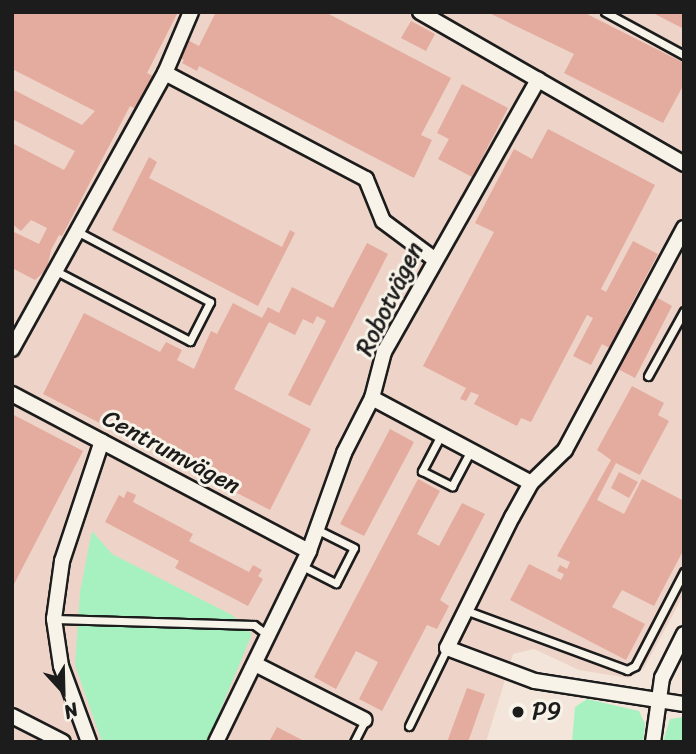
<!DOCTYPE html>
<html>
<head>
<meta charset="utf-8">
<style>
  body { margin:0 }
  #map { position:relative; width:696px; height:754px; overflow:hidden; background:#f3e5d9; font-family:Sriracha,sans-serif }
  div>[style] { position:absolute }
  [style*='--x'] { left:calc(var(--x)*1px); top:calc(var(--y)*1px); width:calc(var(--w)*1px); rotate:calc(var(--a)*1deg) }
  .built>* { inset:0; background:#eed4c8 }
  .green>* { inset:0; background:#a7f1c0 }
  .building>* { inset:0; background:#e4ab9f }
  .roads { filter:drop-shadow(2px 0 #1c1c1c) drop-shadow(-2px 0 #1c1c1c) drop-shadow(0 2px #1c1c1c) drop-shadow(0 -2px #1c1c1c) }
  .service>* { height:7px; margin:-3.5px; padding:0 3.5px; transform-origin:3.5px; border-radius:3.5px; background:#f7f3e8 }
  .minor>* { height:14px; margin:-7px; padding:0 7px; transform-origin:7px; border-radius:7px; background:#f7f3e8 }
  .dots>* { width:19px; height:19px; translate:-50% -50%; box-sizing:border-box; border:4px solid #f7f3e8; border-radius:50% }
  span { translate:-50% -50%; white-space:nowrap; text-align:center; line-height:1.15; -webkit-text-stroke:6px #f7f3e8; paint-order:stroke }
  .street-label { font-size:24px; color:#1c1c1c }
  .poi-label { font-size:24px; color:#1c1c1c }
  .left { translate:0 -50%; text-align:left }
  .frame { position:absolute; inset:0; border:14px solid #1c1c1c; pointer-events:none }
  .north { position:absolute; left:28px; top:656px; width:70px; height:70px; -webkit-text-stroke:5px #f7f3e8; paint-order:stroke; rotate:158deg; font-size:19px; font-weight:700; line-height:28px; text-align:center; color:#1c1c1c }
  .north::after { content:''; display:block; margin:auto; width:24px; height:32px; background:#1c1c1c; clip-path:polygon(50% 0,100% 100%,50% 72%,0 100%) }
</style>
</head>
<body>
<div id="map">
  <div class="built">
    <i style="clip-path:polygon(12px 12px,684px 12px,684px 594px,644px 668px,629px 678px,579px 670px,534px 649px,513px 654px,486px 742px,12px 742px)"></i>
  </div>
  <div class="green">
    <i style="clip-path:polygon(92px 531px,112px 554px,232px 615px,252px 634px,207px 742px,102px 742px,75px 665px,80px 592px)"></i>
    <i style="clip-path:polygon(587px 699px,639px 711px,645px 724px,643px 742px,572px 742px,575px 707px)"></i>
    <i style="clip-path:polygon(684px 717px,684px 742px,663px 742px,670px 719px)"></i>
  </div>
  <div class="building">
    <i style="clip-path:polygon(12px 12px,178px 12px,147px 73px,153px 76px,136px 109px,130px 106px,62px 236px,59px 235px,51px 250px,47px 269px,35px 280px,12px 268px,12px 231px,39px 244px,47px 228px,31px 220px,21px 231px,12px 224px,12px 143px,64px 170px,75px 151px,12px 119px,12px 89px,82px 125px,95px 111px,12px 69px)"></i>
    <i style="clip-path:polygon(216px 12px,325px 12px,451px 78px,421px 135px,432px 140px,414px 178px,199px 66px,197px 71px,182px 63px,184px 60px,175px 55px,184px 38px,199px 46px)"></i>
    <i style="clip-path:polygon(487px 12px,583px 12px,684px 63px,684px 84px,663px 123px,564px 73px,574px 54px)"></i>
    <i style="clip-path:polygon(651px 12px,684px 12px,684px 29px)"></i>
    <i style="clip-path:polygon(411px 21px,435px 34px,426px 51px,401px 38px)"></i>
    <i style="clip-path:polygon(462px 84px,508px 108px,472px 177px,438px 159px,449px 139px,437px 133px)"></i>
    <i style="clip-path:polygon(548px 129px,655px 185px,601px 289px,606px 292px,633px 241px,658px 254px,625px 316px,641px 325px,656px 297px,672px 306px,635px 378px,618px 369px,625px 356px,602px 344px,591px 365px,573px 356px,593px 318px,587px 315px,531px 422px,521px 418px,517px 426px,474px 404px,479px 395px,471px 392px,466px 401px,460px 399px,466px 388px,423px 366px,494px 232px,475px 223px,514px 149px,532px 159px)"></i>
    <i style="clip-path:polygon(149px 157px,157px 162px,149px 178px,282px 247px,290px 230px,295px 233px,258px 306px,112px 230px)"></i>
    <i style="clip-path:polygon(367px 243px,388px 254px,310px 406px,288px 395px,326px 321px,317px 316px,313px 324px,303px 319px,295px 335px,269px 322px,234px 389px,311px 429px,270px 510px,43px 394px,84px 313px,160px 352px,166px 342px,182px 350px,177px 360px,194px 369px,211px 331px,217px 334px,233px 303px,262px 318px,268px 307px,279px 313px,292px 287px,333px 308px)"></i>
    <i style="clip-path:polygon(632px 386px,664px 403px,658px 415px,669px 421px,640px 475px,616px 463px,597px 500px,624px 514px,642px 479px,684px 501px,684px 549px,654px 606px,622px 590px,612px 607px,645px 624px,626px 660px,510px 600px,529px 564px,561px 580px,564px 574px,557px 571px,560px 565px,567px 569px,570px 562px,557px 556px,611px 460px,597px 450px)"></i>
    <i style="clip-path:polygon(12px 414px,83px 451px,12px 588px)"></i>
    <i style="clip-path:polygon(390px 429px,414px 442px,364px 536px,340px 524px)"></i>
    <i style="clip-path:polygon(619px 472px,638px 482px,629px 498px,611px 488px)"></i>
    <i style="clip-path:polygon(418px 479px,440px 491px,417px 534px,439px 546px,462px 503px,485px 514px,440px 600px,449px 606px,437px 629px,427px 625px,382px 711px,359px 699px,378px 662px,356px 651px,336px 689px,314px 677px)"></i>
    <i style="clip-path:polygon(127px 491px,136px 495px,133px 502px,193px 534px,189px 541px,249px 572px,253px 565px,262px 570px,258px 576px,263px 579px,248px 606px,175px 568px,179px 561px,105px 522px,119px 495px,124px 498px)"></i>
    <i style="clip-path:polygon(467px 688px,485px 694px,468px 742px,447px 742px)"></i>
    <i style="clip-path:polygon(277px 727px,306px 742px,269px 742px)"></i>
  </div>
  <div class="roads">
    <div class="service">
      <i style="--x:605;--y:12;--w:90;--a:28.6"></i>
      <i style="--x:58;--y:272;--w:149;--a:27.6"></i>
      <i style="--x:190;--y:341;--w:44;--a:-62.9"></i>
      <i style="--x:210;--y:302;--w:147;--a:-152"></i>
      <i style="--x:648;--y:376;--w:74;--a:-61"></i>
      <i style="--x:441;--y:435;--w:41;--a:117.8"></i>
      <i style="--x:422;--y:471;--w:34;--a:27"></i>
      <i style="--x:452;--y:486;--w:40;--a:-62"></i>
      <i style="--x:302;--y:566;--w:38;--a:27"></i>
      <i style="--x:336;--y:583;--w:39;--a:-63"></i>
      <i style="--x:354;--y:548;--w:40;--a:-153.4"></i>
      <i style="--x:465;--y:610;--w:173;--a:20.3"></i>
      <i style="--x:627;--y:670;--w:9;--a:-27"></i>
      <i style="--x:635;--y:666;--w:106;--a:-62.5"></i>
      <i style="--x:55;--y:619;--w:199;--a:1.7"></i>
      <i style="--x:254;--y:625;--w:19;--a:36"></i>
      <i style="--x:409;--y:726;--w:87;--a:-64"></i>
      <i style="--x:354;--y:742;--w:25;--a:-63"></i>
    </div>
    <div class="minor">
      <i style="--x:420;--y:12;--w:305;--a:29.9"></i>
      <i style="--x:165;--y:73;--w:66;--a:-66.9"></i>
      <i style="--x:684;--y:228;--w:252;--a:118.2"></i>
      <i style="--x:565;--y:450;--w:47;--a:135.9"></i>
      <i style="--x:531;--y:483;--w:39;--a:119"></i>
      <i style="--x:512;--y:517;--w:146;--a:116.4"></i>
      <i style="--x:447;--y:648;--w:94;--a:20.6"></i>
      <i style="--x:535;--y:681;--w:151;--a:8.8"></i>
      <i style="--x:12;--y:349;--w:316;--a:-61"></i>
      <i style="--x:165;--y:73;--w:227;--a:27.8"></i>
      <i style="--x:366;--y:179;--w:45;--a:68"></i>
      <i style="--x:383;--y:221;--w:64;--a:36.7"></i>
      <i style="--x:12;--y:394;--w:336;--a:27.9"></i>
      <i style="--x:372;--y:398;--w:180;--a:28.1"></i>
      <i style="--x:255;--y:664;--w:123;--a:27"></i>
      <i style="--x:12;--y:716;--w:57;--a:27"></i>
      <i style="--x:89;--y:742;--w:81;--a:-110.2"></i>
      <i style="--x:61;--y:666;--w:48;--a:-98.5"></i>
      <i style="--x:54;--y:619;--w:59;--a:-82.1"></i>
      <i style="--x:62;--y:561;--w:126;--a:-71.6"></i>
      <i style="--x:216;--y:742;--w:212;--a:-64"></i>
      <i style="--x:309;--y:551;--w:104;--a:-70.3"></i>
      <i style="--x:344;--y:453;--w:62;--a:-63"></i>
      <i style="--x:372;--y:398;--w:48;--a:-75.4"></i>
      <i style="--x:384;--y:352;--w:313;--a:-60.5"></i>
      <i style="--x:653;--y:742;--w:65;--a:-82"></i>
      <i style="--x:662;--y:678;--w:49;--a:-63.4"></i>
    </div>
  </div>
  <div class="dots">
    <i style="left:518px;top:712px;background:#1c1c1c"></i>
  </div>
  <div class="street-label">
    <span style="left:390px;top:299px;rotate:-64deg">Robotvägen</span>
    <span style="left:171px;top:452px;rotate:28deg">Centrumvägen</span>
  </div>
  <div class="poi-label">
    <span class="left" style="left:532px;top:712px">P9</span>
  </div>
  <div class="frame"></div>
  <div class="north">N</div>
</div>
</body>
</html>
